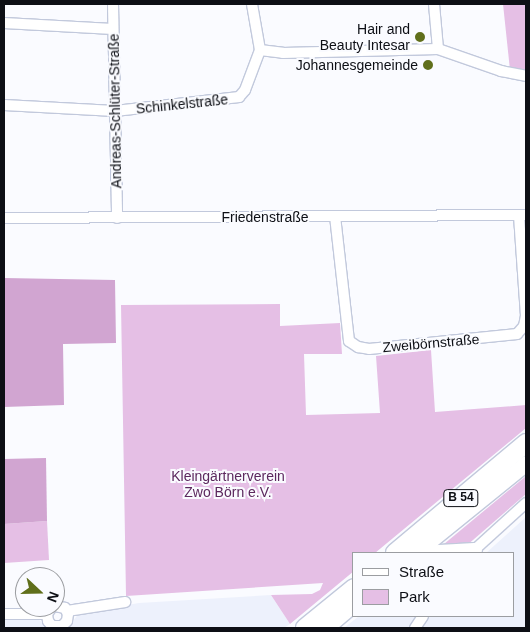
<!DOCTYPE html>
<html>
<head>
<meta charset="utf-8">
<style>
  body { margin:0 }
  #map { position:relative; width:530px; height:632px; overflow:hidden; background:#fafbff; font-family:Arial,sans-serif }
  div>[style] { position:absolute }
  [style*='--x'] { left:calc(var(--x)*1px); top:calc(var(--y)*1px); width:calc(var(--w)*1px); rotate:calc(var(--a)*1deg) }
  .built>* { inset:0; background:#edf1fc }
  .green>* { inset:0; background:#e5bfe5 }
  .forest>* { inset:0; background:#d1a5d1 }
  .roads { filter:drop-shadow(1px 0 #c2c9dc) drop-shadow(-1px 0 #c2c9dc) drop-shadow(0 1px #c2c9dc) drop-shadow(0 -1px #c2c9dc) }
  .street>* { height:10px; margin:-5px; padding:0 5px; transform-origin:5px; border-radius:5px; background:#fff }
  .primary>* { height:15px; margin:-7.5px; padding:0 7.5px; transform-origin:7.5px; border-radius:7.5px; background:#fff }
  .highway>* { height:18px; margin:-9px; padding:0 9px; transform-origin:9px; border-radius:9px; background:#fff }
  .dots>* { width:14px; height:14px; translate:-50% -50%; box-sizing:border-box; border:2px solid #fafbff; border-radius:50% }
  span { translate:-50% -50%; white-space:nowrap; text-align:center; line-height:1.15; -webkit-text-stroke:4px #fafbff; paint-order:stroke }
  .shield-label span { padding:1px 4px; background:#fafbff; border:1px solid; border-radius:4px; -webkit-text-stroke-width:0 }
  .shield-label { font-size:12px; color:#0d0f15; font-weight:700 }
  .poi-label { font-size:14px; color:#0d0f15 }
  .right { translate:-100% -50%; text-align:right }
  .street-label { font-size:14px; color:#0d0f15 }
  .park-label { font-size:14px; color:#5c285e }
  .frame { position:absolute; inset:0; border:5px solid #0d0f15; pointer-events:none }
  .legend { position:absolute; left:352px; top:552px; width:162px; height:65px; box-sizing:border-box; background:#fafbff; border:1px solid #9b9da1; margin:0; padding:6px 9px; list-style:none; font-size:15px; color:#0d0f15 }
  .legend li { display:flex; align-items:center; gap:10px; height:25px }
  .legend b { width:25px; border:1px solid #9b9da1 }
  .north { position:absolute; left:15px; top:567px; width:50px; height:50px; box-sizing:border-box; background:#fafbff; border:1px solid #9b9da1; border-radius:50%; rotate:111deg; font-size:14px; font-weight:700; line-height:20px; text-align:center; color:#0d0f15 }
  .north::after { content:''; display:block; margin:auto; width:18px; height:22px; background:#606f1b; clip-path:polygon(50% 0,100% 100%,50% 72%,0 100%) }
</style>
</head>
<body>
<div id="map">
  <div class="built">
    <i style="clip-path:polygon(526px 517px,526px 628px,344px 628px,359px 616px,514px 616px,514px 553px,486px 553px)"></i>
    <i style="clip-path:polygon(271px 595px,290px 624px,284px 628px,68px 628px,79px 613px,139px 603px)"></i>
    <i style="clip-path:polygon(31px 618px,38px 619px,48px 628px,4px 628px,4px 620px)"></i>
  </div>
  <div class="green">
    <i style="clip-path:polygon(503px 4px,526px 4px,526px 70px,510px 70px)"></i>
    <i style="clip-path:polygon(280px 304px,280px 326px,340px 323px,342px 354px,304px 354px,306px 415px,380px 413px,376px 356px,431px 350px,435px 412px,526px 405px,526px 428px,375px 553px,354px 553px,354px 571px,290px 624px,271px 595px,312px 594px,320px 590px,323px 583px,126px 596px,121px 305px)"></i>
    <i style="clip-path:polygon(526px 476px,526px 494px,473px 540px,467px 545px,438px 549px)"></i>
    <i style="clip-path:polygon(47px 521px,49px 560px,4px 563px,4px 524px)"></i>
  </div>
  <div class="forest">
    <i style="clip-path:polygon(4px 278px,115px 280px,116px 343px,63px 344px,64px 405px,4px 407px)"></i>
    <i style="clip-path:polygon(46px 458px,47px 521px,4px 524px,4px 459px)"></i>
  </div>
  <div class="roads">
    <div class="street">
      <i style="--x:113;--y:4;--w:214;--a:88.9"></i>
      <i style="--x:434;--y:4;--w:45;--a:84.9"></i>
      <i style="--x:4;--y:23;--w:109;--a:3.2"></i>
      <i style="--x:260;--y:50;--w:23;--a:7"></i>
      <i style="--x:283;--y:53;--w:155;--a:-1.5"></i>
      <i style="--x:438;--y:49;--w:67;--a:19.2"></i>
      <i style="--x:501;--y:71;--w:25;--a:11"></i>
      <i style="--x:4;--y:105;--w:111;--a:3.1"></i>
      <i style="--x:115;--y:111;--w:125;--a:-6.4"></i>
      <i style="--x:239;--y:97;--w:9;--a:-49"></i>
      <i style="--x:245;--y:90;--w:43;--a:-69.4"></i>
      <i style="--x:260;--y:50;--w:47;--a:-99.9"></i>
      <i style="--x:335;--y:216;--w:126;--a:83.6"></i>
      <i style="--x:349;--y:341;--w:11;--a:34"></i>
      <i style="--x:358;--y:347;--w:11;--a:10"></i>
      <i style="--x:369;--y:349;--w:149;--a:-5.8"></i>
      <i style="--x:517;--y:334;--w:11;--a:-49"></i>
      <i style="--x:524;--y:326;--w:10;--a:-79"></i>
      <i style="--x:526;--y:316;--w:101;--a:-94"></i>
      <i style="--x:4;--y:218;--w:522;--a:-0.33"></i>
      <i style="--x:471;--y:553;--w:74;--a:-42.3"></i>
      <i style="--x:52;--y:607;--w:9;--a:126"></i>
      <i style="--x:47;--y:614;--w:7;--a:82"></i>
      <i style="--x:48;--y:621;--w:6;--a:51"></i>
      <i style="--x:52;--y:626;--w:10;--a:0"></i>
      <i style="--x:62;--y:626;--w:7;--a:-45"></i>
      <i style="--x:67;--y:621;--w:7;--a:-82"></i>
      <i style="--x:68;--y:614;--w:7;--a:-117"></i>
      <i style="--x:65;--y:608;--w:10;--a:-169"></i>
      <i style="--x:67;--y:611;--w:59;--a:-8.8"></i>
      <i style="--x:4;--y:614;--w:43;--a:0"></i>
      <i style="--x:415;--y:628;--w:14;--a:-56"></i>
    </div>
    <div class="primary">
      <i style="--x:415;--y:553;--w:143;--a:-39"></i>
      <i style="--x:421;--y:553;--w:53;--a:-3.2"></i>
    </div>
    <div class="highway">
      <i style="--x:395;--y:553;--w:171;--a:-40"></i>
      <i style="--x:305;--y:628;--w:63;--a:-39.2"></i>
      <i style="--x:324;--y:628;--w:30;--a:-40"></i>
    </div>
  </div>
  <div class="dots">
    <i style="left:420px;top:37px;background:#606f1b"></i>
    <i style="left:428px;top:65px;background:#606f1b"></i>
  </div>
  <div class="shield-label">
    <span style="left:461px;top:498px">B 54</span>
  </div>
  <div class="poi-label">
    <span class="right" style="left:410px;top:37px">Hair and<br>Beauty Intesar</span>
    <span class="right" style="left:418px;top:65px">Johannesgemeinde</span>
  </div>
  <div class="street-label">
    <span style="left:182px;top:104px;rotate:-6deg">Schinkelstraße</span>
    <span style="left:115px;top:111px;rotate:-91deg">Andreas-Schlüter-Straße</span>
    <span style="left:265px;top:217px">Friedenstraße</span>
    <span style="left:431px;top:343px;rotate:-5deg">Zweibörnstraße</span>
  </div>
  <div class="park-label">
    <span style="left:228px;top:484px">Kleingärtnerverein<br>Zwo Börn e.V.</span>
  </div>
  <div class="frame"></div>
  <ul class="legend">
  <li><b style="height:6px;background:#fff"></b>Straße</li>
  <li><b style="height:14px;background:#e5bfe5"></b>Park</li>
  </ul>
  <div class="north">N</div>
</div>
</body>
</html>
